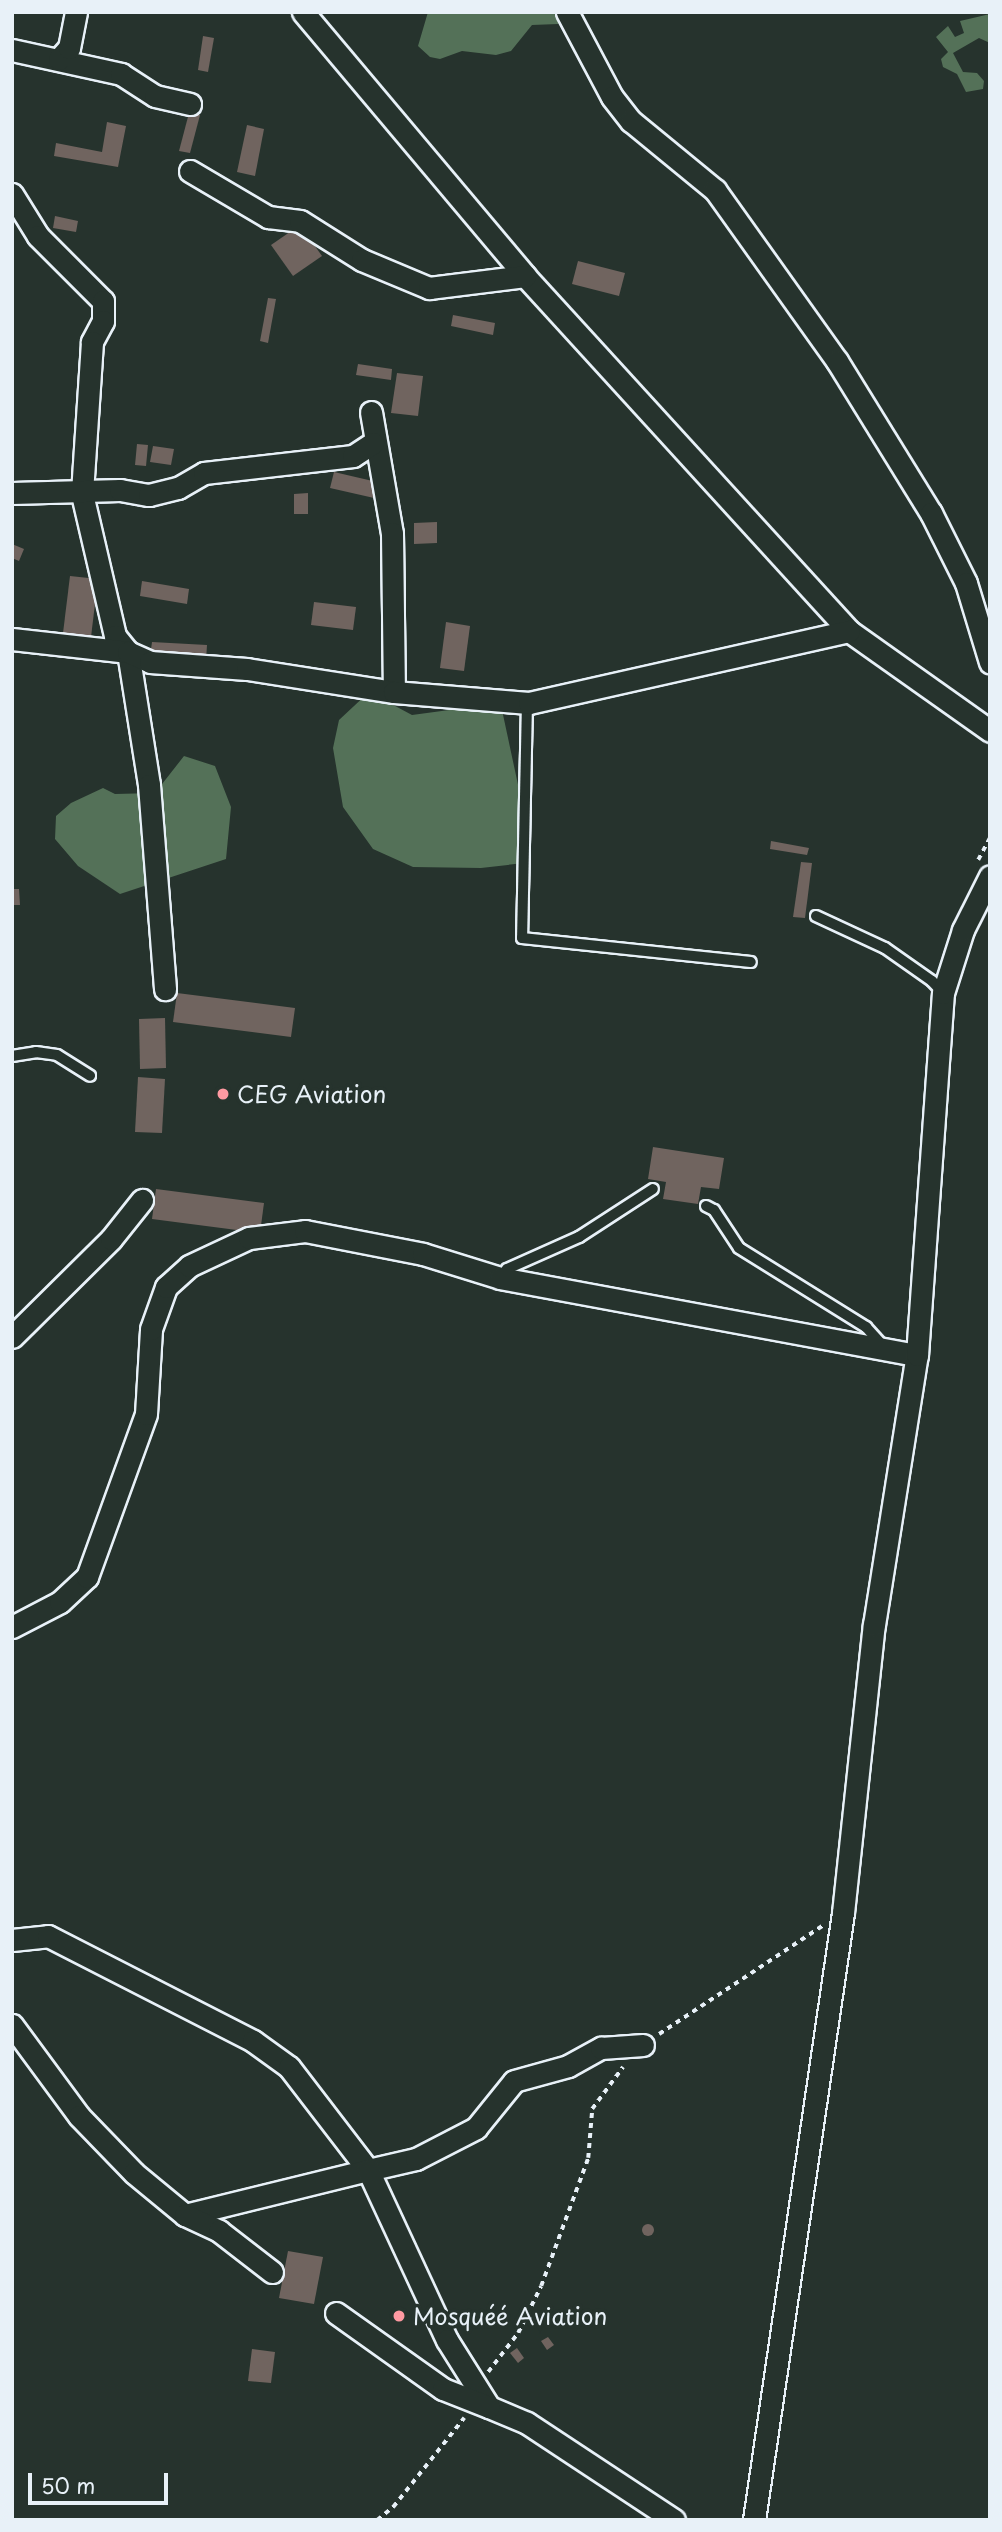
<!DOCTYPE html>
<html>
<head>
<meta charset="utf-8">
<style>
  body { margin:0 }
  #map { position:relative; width:1002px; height:2532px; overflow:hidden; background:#26332d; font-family:"Playpen Sans",sans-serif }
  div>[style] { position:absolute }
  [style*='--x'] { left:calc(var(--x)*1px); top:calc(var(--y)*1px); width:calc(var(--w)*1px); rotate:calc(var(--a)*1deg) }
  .green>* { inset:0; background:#547158 }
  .building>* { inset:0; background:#70645f }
  .round { border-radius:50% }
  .path>* { height:3.5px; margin-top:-1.75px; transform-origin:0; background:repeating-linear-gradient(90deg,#e8f1f8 0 5px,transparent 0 10px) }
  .roads { filter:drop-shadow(2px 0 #e8f1f8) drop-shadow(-2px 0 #e8f1f8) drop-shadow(0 2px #e8f1f8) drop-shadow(0 -2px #e8f1f8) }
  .lane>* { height:10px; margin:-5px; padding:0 5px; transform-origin:5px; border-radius:5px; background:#26332d }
  .street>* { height:21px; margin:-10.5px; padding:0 10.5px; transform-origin:10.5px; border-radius:10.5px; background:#26332d }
  .dots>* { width:19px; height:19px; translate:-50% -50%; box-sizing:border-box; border:4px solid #26332d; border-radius:50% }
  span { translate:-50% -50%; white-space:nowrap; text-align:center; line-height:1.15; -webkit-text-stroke:7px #26332d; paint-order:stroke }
  .poi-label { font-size:23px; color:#e8f1f8 }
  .left { translate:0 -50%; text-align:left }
  .frame { position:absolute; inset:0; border:14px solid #e8f1f8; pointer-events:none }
  .scale { position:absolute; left:28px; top:2473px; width:140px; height:32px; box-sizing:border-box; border:4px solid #e8f1f8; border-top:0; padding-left:9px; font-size:21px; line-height:24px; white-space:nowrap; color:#e8f1f8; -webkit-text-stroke:5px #26332d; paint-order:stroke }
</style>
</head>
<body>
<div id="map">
  <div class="green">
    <i style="clip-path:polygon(428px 12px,558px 12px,561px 18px,558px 24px,532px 25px,511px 51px,496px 55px,462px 51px,440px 59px,430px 57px,418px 46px)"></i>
    <i style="clip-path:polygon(990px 14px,990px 43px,979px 38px,953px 53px,963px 72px,977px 73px,984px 81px,983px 89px,966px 92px,957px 74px,943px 67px,941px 59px,948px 52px,936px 37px,948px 26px,955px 37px,964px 33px,960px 21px)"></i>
    <i style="clip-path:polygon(369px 692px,412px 715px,464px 708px,502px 710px,526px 822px,524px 863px,481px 868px,413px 867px,373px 849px,343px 807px,333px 748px,339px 720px)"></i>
    <i style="clip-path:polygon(184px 756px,215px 766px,231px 807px,226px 859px,120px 894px,78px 866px,55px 839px,56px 816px,71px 803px,103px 788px,115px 794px,155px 793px)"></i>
  </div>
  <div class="building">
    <i style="clip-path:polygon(203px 36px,214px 38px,208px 72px,198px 70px)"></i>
    <i style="clip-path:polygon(189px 113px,200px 115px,190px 153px,179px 151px)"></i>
    <i style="clip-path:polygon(107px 122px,126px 126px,118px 167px,54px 156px,56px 143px,102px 152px)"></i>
    <i style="clip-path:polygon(247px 125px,264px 129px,255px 176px,237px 172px)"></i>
    <i style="clip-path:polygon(55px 216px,78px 221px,76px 232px,53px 228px)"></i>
    <i style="clip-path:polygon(300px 225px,322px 256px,293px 276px,271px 245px)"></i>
    <i style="clip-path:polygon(578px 261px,625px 273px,619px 296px,572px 284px)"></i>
    <i style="clip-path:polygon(268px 298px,276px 299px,268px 343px,260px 341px)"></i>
    <i style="clip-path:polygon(453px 315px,495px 323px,493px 335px,451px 326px)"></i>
    <i style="clip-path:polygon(358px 364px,392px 369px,391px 380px,356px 375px)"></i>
    <i style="clip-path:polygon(397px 373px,423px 376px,418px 416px,391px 413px)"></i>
    <i style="clip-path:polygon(137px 444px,148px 445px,146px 466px,135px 465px)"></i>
    <i style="clip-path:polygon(153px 446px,174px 449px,171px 465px,150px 462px)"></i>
    <i style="clip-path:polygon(334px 472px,377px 482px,374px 498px,330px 488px)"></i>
    <i style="clip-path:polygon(308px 493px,308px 514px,294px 514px,294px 494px)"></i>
    <i style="clip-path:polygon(437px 522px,437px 543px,414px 544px,414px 523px)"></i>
    <i style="clip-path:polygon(12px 544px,24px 549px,19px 561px,12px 558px)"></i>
    <i style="clip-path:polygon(70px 576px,98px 579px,91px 637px,63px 633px)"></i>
    <i style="clip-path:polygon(142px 581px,189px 589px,187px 604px,140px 596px)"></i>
    <i style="clip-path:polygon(314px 602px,356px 607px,353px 630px,311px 625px)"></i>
    <i style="clip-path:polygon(446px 622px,470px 626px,464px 671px,440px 668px)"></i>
    <i style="clip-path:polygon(152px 642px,207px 645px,206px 661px,150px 657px)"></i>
    <i style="clip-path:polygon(771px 841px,809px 848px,807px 855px,770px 849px)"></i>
    <i style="clip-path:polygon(801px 862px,812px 863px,805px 918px,793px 917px)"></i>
    <i style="clip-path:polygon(12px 889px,19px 889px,20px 905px,12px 905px)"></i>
    <i style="clip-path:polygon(177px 993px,295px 1008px,291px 1037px,173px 1022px)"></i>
    <i style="clip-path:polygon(165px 1018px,166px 1068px,140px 1069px,139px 1019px)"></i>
    <i style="clip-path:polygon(138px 1077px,165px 1079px,162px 1133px,135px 1132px)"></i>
    <i style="clip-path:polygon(653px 1147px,724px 1158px,719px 1189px,701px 1187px,698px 1204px,663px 1199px,666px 1182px,648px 1179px)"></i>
    <i style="clip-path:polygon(156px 1189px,264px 1203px,260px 1233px,152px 1219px)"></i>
    <i class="round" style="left:642px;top:2224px;width:12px;height:12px"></i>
    <i style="clip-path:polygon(288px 2251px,323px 2257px,314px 2304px,279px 2298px)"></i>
    <i style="clip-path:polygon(548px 2337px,554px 2345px,547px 2350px,541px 2341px)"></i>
    <i style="clip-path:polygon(517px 2348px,524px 2358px,518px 2363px,510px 2353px)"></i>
    <i style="clip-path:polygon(252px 2349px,275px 2352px,271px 2383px,248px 2381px)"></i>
  </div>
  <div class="path">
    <i style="--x:978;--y:860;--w:26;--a:-62"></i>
    <i style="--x:659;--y:2034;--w:196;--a:-33.5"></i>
    <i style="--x:488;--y:2372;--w:49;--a:-52.4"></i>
    <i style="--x:518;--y:2333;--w:52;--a:-63.9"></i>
    <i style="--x:541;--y:2286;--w:136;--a:-69.8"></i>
    <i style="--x:588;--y:2158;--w:49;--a:-85.3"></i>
    <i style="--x:592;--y:2109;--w:52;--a:-53.6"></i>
    <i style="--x:377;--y:2520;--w:21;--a:-39"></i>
    <i style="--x:393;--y:2507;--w:114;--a:-51.4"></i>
  </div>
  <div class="roads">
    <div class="lane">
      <i style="--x:527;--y:702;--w:236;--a:91.2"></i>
      <i style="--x:522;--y:938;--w:230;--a:6"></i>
      <i style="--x:816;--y:916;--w:76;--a:24.9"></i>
      <i style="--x:885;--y:948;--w:57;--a:35.1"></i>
      <i style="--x:932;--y:981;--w:16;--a:47"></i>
      <i style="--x:12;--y:1056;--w:24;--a:-9"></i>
      <i style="--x:36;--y:1052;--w:21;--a:8"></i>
      <i style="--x:57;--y:1055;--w:39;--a:32"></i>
      <i style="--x:706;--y:1206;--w:9;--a:27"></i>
      <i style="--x:714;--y:1210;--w:45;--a:56.7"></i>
      <i style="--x:739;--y:1248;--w:150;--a:31.9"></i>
      <i style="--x:866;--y:1327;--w:27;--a:48"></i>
      <i style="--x:500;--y:1278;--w:11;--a:-52"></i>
      <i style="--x:507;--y:1269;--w:79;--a:-24"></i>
      <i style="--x:579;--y:1237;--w:88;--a:-33"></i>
    </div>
    <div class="street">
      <i style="--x:303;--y:12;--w:345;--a:49.9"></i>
      <i style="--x:525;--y:276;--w:481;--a:47.6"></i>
      <i style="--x:849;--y:631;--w:173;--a:35.3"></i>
      <i style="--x:567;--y:12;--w:96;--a:62.1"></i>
      <i style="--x:612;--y:97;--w:31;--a:52"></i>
      <i style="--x:631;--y:121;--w:109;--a:39.4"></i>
      <i style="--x:715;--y:190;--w:210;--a:54.5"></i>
      <i style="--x:837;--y:361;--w:179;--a:58.3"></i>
      <i style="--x:931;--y:513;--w:78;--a:63.4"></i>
      <i style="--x:966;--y:583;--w:83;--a:73.1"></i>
      <i style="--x:12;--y:50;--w:112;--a:12.4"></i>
      <i style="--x:121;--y:74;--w:40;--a:32.9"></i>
      <i style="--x:155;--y:96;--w:36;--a:13"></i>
      <i style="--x:59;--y:59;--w:15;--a:-48"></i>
      <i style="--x:69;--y:48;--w:37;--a:-79"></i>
      <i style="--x:190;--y:171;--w:91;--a:30.5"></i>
      <i style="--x:268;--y:217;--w:32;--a:7"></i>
      <i style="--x:300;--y:221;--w:73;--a:32.2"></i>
      <i style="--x:362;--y:260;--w:73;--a:22.7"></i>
      <i style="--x:429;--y:288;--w:97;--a:-7.1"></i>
      <i style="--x:12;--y:194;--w:49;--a:58.2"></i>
      <i style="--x:38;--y:236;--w:92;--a:45"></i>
      <i style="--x:103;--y:301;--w:20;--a:90"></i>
      <i style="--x:103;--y:321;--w:24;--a:118"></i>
      <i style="--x:92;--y:342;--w:152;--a:93.8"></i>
      <i style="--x:82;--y:494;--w:146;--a:76.9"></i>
      <i style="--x:115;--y:636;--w:21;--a:51"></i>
      <i style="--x:128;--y:652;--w:135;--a:81"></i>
      <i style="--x:149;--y:785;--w:205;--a:85.5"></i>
      <i style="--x:371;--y:412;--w:123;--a:80.2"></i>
      <i style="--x:392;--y:533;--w:159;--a:89.3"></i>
      <i style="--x:12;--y:493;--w:108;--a:-1.6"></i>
      <i style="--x:120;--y:490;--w:29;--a:10"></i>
      <i style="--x:149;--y:495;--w:30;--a:-14"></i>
      <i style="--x:178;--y:488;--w:30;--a:-30"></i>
      <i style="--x:204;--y:473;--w:150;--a:-6.5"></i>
      <i style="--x:353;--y:456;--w:24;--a:-33"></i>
      <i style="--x:12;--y:639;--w:117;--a:6.4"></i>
      <i style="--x:128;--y:652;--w:24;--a:24"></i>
      <i style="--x:150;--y:662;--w:97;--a:4.1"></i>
      <i style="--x:247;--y:669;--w:149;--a:8.9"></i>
      <i style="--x:394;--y:692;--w:135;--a:4.7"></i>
      <i style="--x:529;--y:703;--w:328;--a:-12.7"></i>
      <i style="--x:12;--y:1337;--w:139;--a:-44.7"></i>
      <i style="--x:111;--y:1239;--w:50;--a:-51.5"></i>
      <i style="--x:12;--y:1627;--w:54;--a:-27.5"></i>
      <i style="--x:60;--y:1602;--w:37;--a:-43"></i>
      <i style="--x:87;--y:1577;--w:173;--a:-70.1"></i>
      <i style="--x:146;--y:1414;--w:85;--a:-86.6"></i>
      <i style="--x:151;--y:1329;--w:45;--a:-70.3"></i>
      <i style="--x:166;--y:1287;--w:31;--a:-42"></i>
      <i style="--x:189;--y:1266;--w:66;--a:-25"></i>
      <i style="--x:249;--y:1238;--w:56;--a:-7.1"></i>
      <i style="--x:305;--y:1231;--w:120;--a:11"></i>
      <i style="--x:423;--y:1254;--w:81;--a:17.3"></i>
      <i style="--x:500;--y:1278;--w:424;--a:10.5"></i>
      <i style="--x:12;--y:1940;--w:36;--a:-6"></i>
      <i style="--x:48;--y:1936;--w:230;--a:27.1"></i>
      <i style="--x:253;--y:2041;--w:44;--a:35.8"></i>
      <i style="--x:289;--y:2067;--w:130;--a:52.5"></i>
      <i style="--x:368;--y:2170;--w:49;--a:-12.9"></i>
      <i style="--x:416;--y:2159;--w:68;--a:-27.3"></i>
      <i style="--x:476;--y:2128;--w:60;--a:-51"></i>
      <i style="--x:514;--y:2081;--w:56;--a:-15.5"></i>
      <i style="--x:568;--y:2066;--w:38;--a:-29"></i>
      <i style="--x:601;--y:2048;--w:42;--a:-4.1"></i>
      <i style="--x:12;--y:2025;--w:113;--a:53.6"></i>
      <i style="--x:79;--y:2116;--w:79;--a:46"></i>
      <i style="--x:134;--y:2173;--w:66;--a:39.5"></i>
      <i style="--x:185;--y:2215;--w:188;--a:-13.8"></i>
      <i style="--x:368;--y:2170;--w:187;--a:65.1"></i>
      <i style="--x:447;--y:2340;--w:79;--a:57.9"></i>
      <i style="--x:489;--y:2407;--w:41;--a:22.8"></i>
      <i style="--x:527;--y:2423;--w:176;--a:33.4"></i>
      <i style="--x:185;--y:2215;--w:38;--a:25"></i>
      <i style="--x:219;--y:2231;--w:67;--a:37.7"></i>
      <i style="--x:336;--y:2313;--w:131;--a:35.4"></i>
      <i style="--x:443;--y:2389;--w:49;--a:21.4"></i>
      <i style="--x:754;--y:2520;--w:613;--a:-81.66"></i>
      <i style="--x:843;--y:1913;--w:290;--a:-83.9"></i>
      <i style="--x:874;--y:1625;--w:273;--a:-81"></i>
      <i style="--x:917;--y:1355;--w:363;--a:-85.9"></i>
      <i style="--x:943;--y:993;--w:66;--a:-72.4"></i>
      <i style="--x:963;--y:930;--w:60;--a:-63.4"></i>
    </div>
  </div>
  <div class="dots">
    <i style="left:223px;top:1094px;background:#ff9aa2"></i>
    <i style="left:399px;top:2316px;background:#ff9aa2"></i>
  </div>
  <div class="poi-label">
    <span class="left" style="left:237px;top:1094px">CEG Aviation</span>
    <span class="left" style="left:413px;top:2316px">Mosquéé Aviation</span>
  </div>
  <div class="frame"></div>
  <div class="scale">50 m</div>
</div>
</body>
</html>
